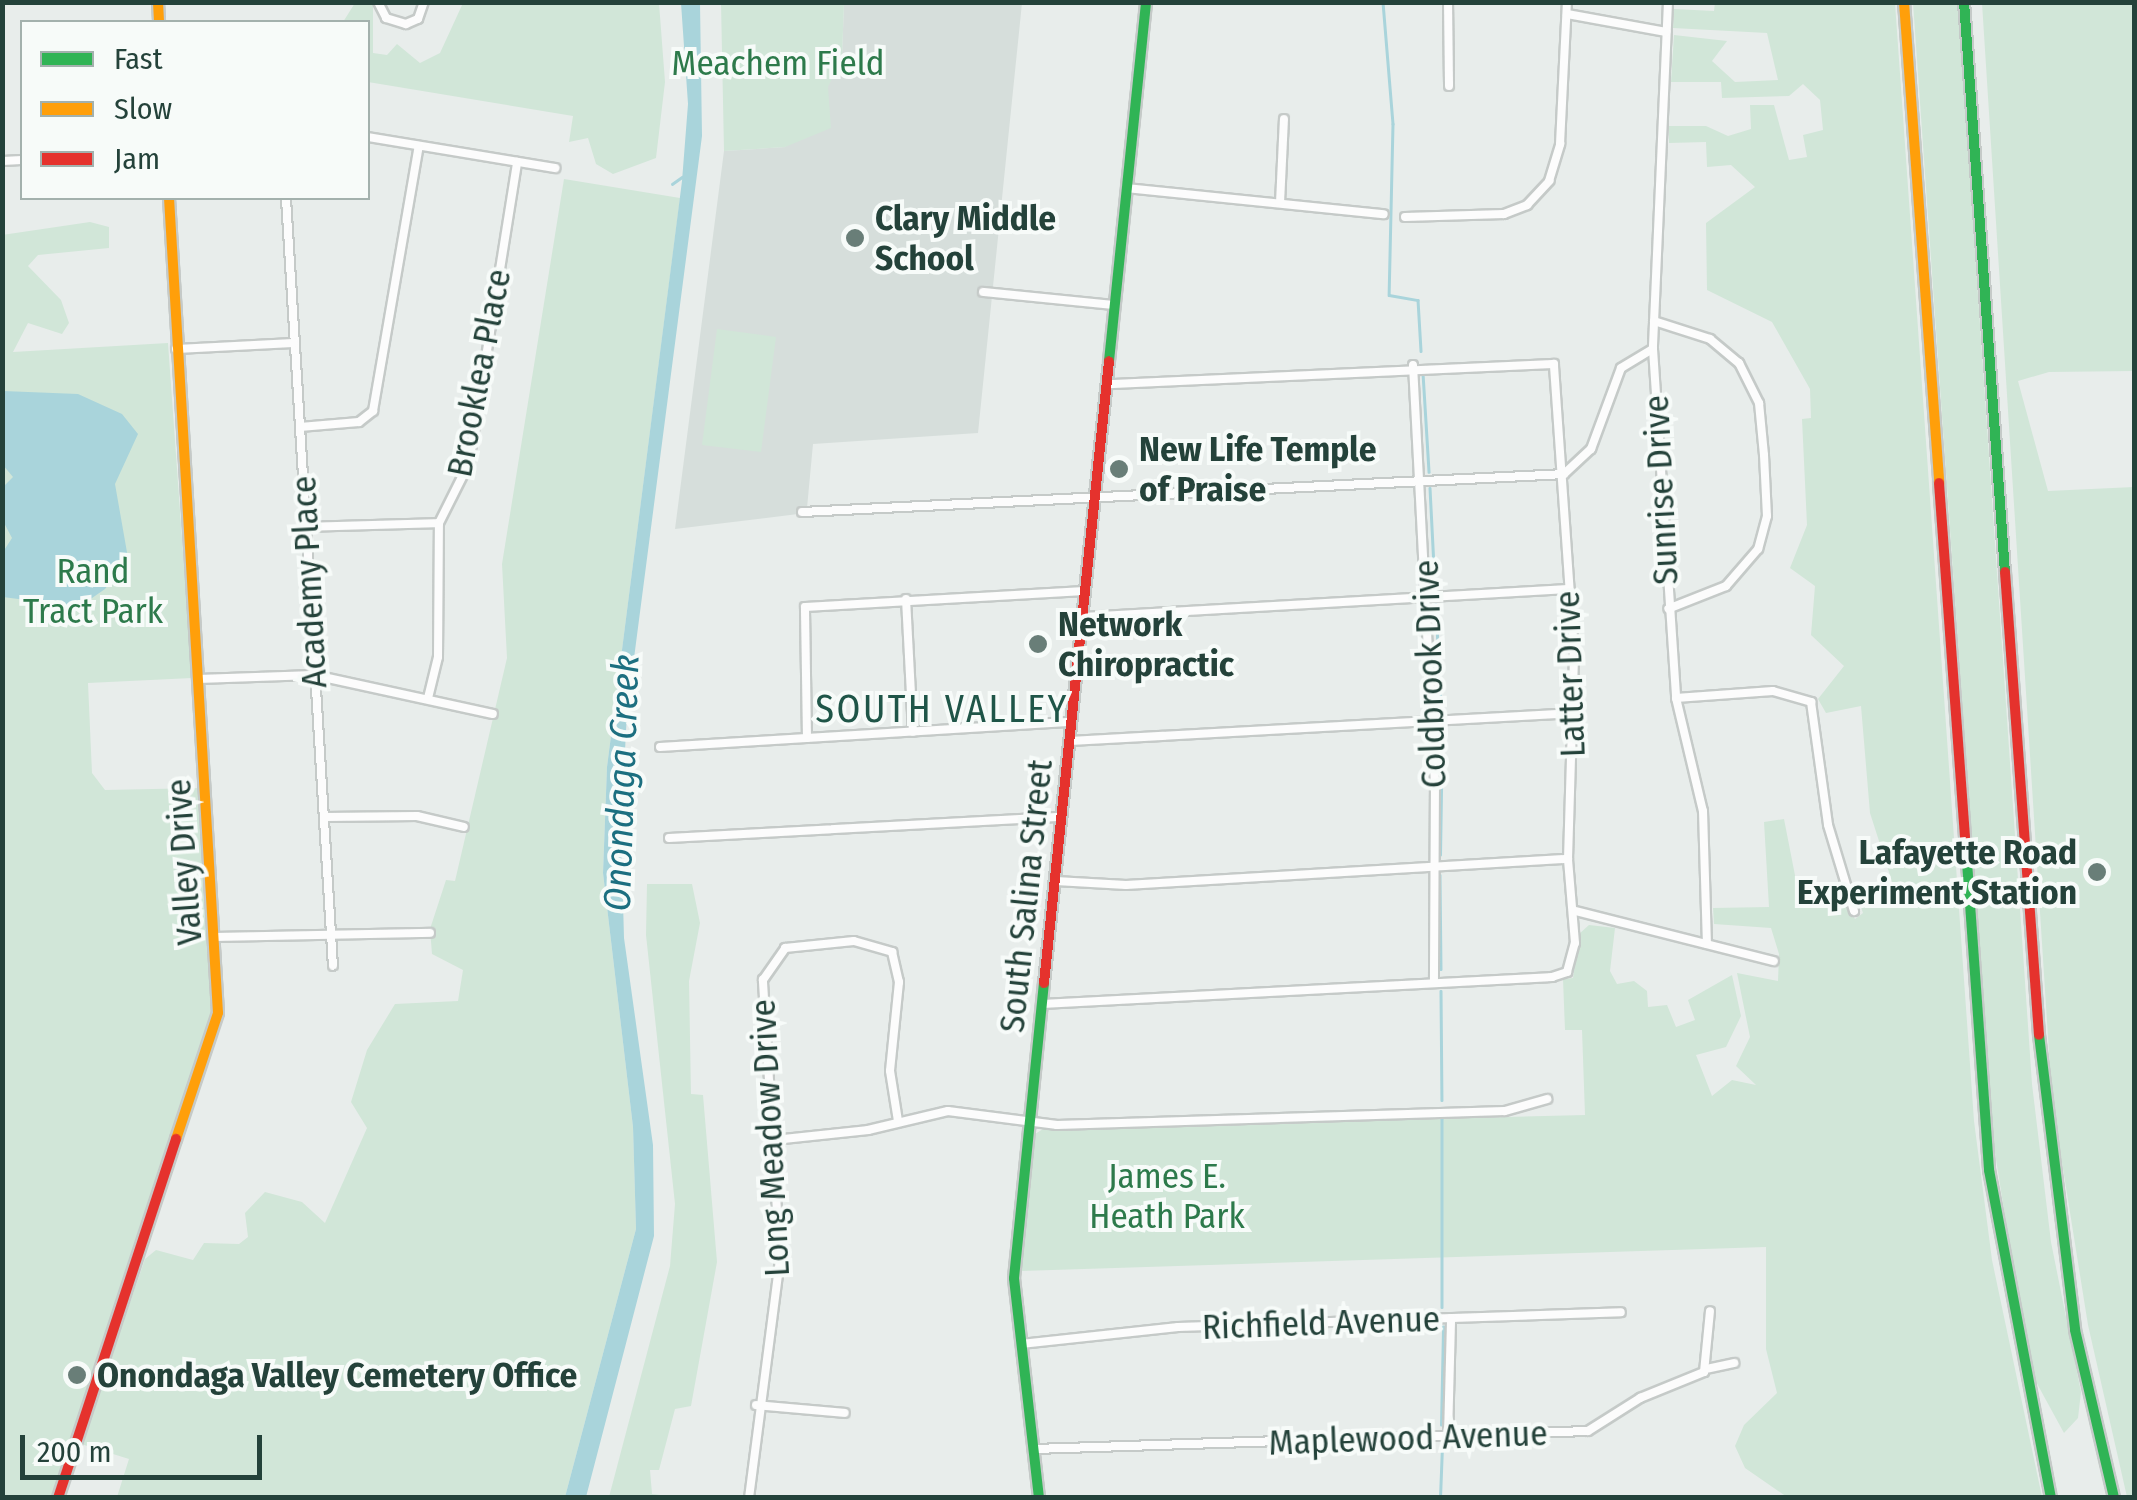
<!DOCTYPE html>
<html>
<head>
<meta charset="utf-8">
<style>
  body { margin:0 }
  #map { position:relative; width:2137px; height:1500px; overflow:hidden; background:#e8edeb; font-family:"Fira Sans Condensed",sans-serif }
  div>[style] { position:absolute }
  [style*='--x'] { left:calc(var(--x)*1px); top:calc(var(--y)*1px); width:calc(var(--w)*1px); rotate:calc(var(--a)*1deg) }
  .built>* { inset:0; background:#d6dedb }
  .green>* { inset:0; background:#d1e6d8 }
  .water>* { inset:0; background:#a9d4db }
  .stream>* { height:2.5px; margin:-1.25px; padding:0 1.25px; transform-origin:1.25px; border-radius:1.25px; background:#a9d4db }
  .roads { filter:drop-shadow(2px 0 #c5cac8) drop-shadow(-2px 0 #c5cac8) drop-shadow(0 2px #c5cac8) drop-shadow(0 -2px #c5cac8) }
  .street>* { height:8px; margin:-4px; padding:0 4px; transform-origin:4px; border-radius:4px; background:#fcfcfc }
  .fast>* { height:10px; margin:-5px; padding:0 5px; transform-origin:5px; border-radius:5px; background:#30b455 }
  .slow>* { height:10px; margin:-5px; padding:0 5px; transform-origin:5px; border-radius:5px; background:#ff9f0a }
  .jam>* { height:10px; margin:-5px; padding:0 5px; transform-origin:5px; border-radius:5px; background:#e5322d }
  .dots>* { width:28px; height:28px; translate:-50% -50%; box-sizing:border-box; border:5px solid #f7fbf9; border-radius:50% }
  span { translate:-50% -50%; white-space:nowrap; text-align:center; line-height:1.15; -webkit-text-stroke:8px #f7fbf9; paint-order:stroke }
  .park-label { font-size:35px; color:#2d7a4b }
  .poi-label { font-size:35px; color:#24423a; font-weight:700 }
  .left { translate:0 -50%; text-align:left }
  .right { translate:-100% -50%; text-align:right }
  .street-label { font-size:35px; color:#24423a }
  .neighbourhood-label { font-size:38px; color:#1f5548; letter-spacing:2.5px }
  .water-label { font-size:38px; color:#1c6f80; font-style:italic }
  .frame { position:absolute; inset:0; border:5px solid #24423a; pointer-events:none }
  .legend { position:absolute; left:20px; top:20px; width:350px; height:180px; box-sizing:border-box; background:#f7fbf9; border:2px solid #a3b1ad; margin:0; padding:12px 18px; list-style:none; font-size:30px; color:#24423a }
  .legend li { display:flex; align-items:center; gap:20px; height:50px }
  .legend b { width:50px; border:2px solid #a3b1ad }
  .scale { position:absolute; left:20px; top:1435px; width:242px; height:45px; box-sizing:border-box; border:5px solid #24423a; border-top:0; padding-left:12px; font-size:30px; line-height:35px; white-space:nowrap; color:#24423a; -webkit-text-stroke:8px #f7fbf9; paint-order:stroke }
</style>
</head>
<body>
<div id="map">
  <div class="built">
    <i style="clip-path:polygon(844px 3px,1022px 3px,978px 433px,813px 444px,807px 508px,798px 514px,675px 529px,724px 151px,785px 147px,842px 57px)"></i>
  </div>
  <div class="green">
    <i style="clip-path:polygon(1715px 2px,1895px 3px,1974px 1121px,1992px 1260px,2042px 1497px,1787px 1497px,1745px 1468px,1735px 1446px,1744px 1425px,1777px 1393px,1766px 1349px,1766px 1247px,1021px 1271px,1035px 1134px,1043px 1129px,1585px 1115px,1582px 1030px,1565px 1030px,1563px 979px,1573px 978px,1579px 934px,1589px 925px,1615px 928px,1610px 971px,1617px 984px,1634px 981px,1647px 991px,1648px 1007px,1667px 1005px,1676px 1027px,1695px 1020px,1688px 1000px,1732px 975px,1741px 1016px,1726px 1047px,1696px 1055px,1712px 1096px,1732px 1080px,1756px 1085px,1736px 1066px,1750px 1037px,1737px 973px,1778px 981px,1779px 954px,1771px 928px,1714px 924px,1713px 908px,1769px 907px,1764px 822px,1784px 819px,1800px 901px,1837px 890px,1855px 919px,1863px 913px,1858px 899px,1895px 891px,1870px 813px,1861px 706px,1826px 713px,1818px 699px,1844px 666px,1811px 635px,1815px 586px,1790px 568px,1807px 525px,1802px 419px,1811px 418px,1810px 389px,1772px 322px,1707px 290px,1706px 223px,1755px 187px,1731px 165px,1707px 167px,1706px 142px,1669px 143px,1669px 126px,1706px 126px,1728px 136px,1751px 129px,1750px 105px,1774px 105px,1789px 160px,1807px 157px,1803px 135px,1823px 130px,1820px 100px,1803px 84px,1789px 96px,1722px 98px,1721px 82px,1671px 82px,1674px 35px,1727px 41px,1712px 61px,1735px 82px,1778px 80px,1767px 33px,1673px 28px,1674px 9px,1714px 11px)"></i>
    <i style="clip-path:polygon(355px 3px,373px 3px,373px 53px,387px 55px,397px 44px,420px 63px,440px 53px,463px 3px,659px 3px,665px 82px,656px 158px,613px 174px,596px 164px,588px 138px,569px 142px,573px 116px,368px 82px,368px 22px,343px 22px)"></i>
    <i style="clip-path:polygon(721px 3px,844px 3px,842px 57px,828px 87px,831px 128px,785px 147px,724px 151px)"></i>
    <i style="clip-path:polygon(1913px 3px,1958px 3px,2032px 1084px,2051px 1242px,2081px 1392px,2078px 1418px,2064px 1433px,2029px 1369px,1993px 1140px)"></i>
    <i style="clip-path:polygon(1982px 3px,2134px 3px,2134px 371px,2049px 372px,2018px 381px,2048px 491px,2134px 487px,2134px 1497px,2127px 1497px,2088px 1325px,2052px 1100px)"></i>
    <i style="clip-path:polygon(564px 179px,680px 198px,607px 767px,603px 873px,633px 1127px,636px 1229px,565px 1497px,117px 1497px,129px 1459px,81px 1444px,145px 1259px,156px 1250px,193px 1260px,204px 1243px,239px 1244px,248px 1237px,245px 1213px,265px 1192px,302px 1202px,325px 1223px,367px 1128px,351px 1102px,367px 1050px,395px 1004px,458px 1001px,463px 970px,432px 954px,430px 929px,446px 880px,455px 881px,507px 658px,502px 564px)"></i>
    <i style="clip-path:polygon(90px 222px,109px 227px,109px 248px,38px 255px,28px 266px,61px 300px,69px 323px,62px 334px,28px 323px,13px 352px,168px 343px,192px 678px,88px 683px,92px 773px,105px 790px,201px 788px,214px 981px,210px 1031px,54px 1498px,2px 1497px,2px 235px)"></i>
    <i style="clip-path:polygon(717px 329px,776px 337px,761px 452px,702px 445px)"></i>
    <i style="clip-path:polygon(647px 884px,692px 884px,700px 923px,689px 981px,691px 1094px,703px 1095px,717px 1262px,691px 1406px,675px 1409px,659px 1470px,650px 1470px,652px 1494px,677px 1497px,609px 1497px,670px 1266px,675px 1204px,646px 935px)"></i>
  </div>
  <div class="water">
    <i style="clip-path:polygon(681px 3px,700px 3px,702px 136px,627px 712px,621px 829px,624px 938px,653px 1145px,654px 1236px,586px 1497px,565px 1497px,636px 1229px,633px 1127px,603px 873px,607px 767px,682px 181px,688px 104px)"></i>
    <i style="clip-path:polygon(3px 391px,78px 394px,122px 414px,138px 434px,115px 484px,128px 558px,105px 589px,79px 607px,3px 597px,3px 552px,12px 538px,3px 521px,3px 487px,13px 477px,3px 465px)"></i>
  </div>
  <div class="stream">
    <i style="--x:1383;--y:2;--w:122;--a:85.3"></i>
    <i style="--x:1393;--y:124;--w:171;--a:91.3"></i>
    <i style="--x:1389;--y:295;--w:29;--a:10"></i>
    <i style="--x:1418;--y:300;--w:51;--a:86.6"></i>
    <i style="--x:672;--y:184;--w:12;--a:-35"></i>
    <i style="--x:1423;--y:373;--w:99;--a:86.5"></i>
    <i style="--x:1430;--y:488;--w:99;--a:87.1"></i>
    <i style="--x:1436;--y:604;--w:106;--a:87.3"></i>
    <i style="--x:1440;--y:855;--w:127;--a:-89.1"></i>
    <i style="--x:1440;--y:875;--w:94;--a:89.4"></i>
    <i style="--x:1441;--y:991;--w:109;--a:89.5"></i>
    <i style="--x:1442;--y:1119;--w:188;--a:90"></i>
    <i style="--x:1441;--y:1425;--w:98;--a:-88.8"></i>
    <i style="--x:1440;--y:1498;--w:53;--a:-87.8"></i>
  </div>
  <div class="roads">
    <div class="street">
      <i style="--x:378;--y:2;--w:18;--a:63"></i>
      <i style="--x:386;--y:18;--w:21;--a:17"></i>
      <i style="--x:406;--y:24;--w:13;--a:-23"></i>
      <i style="--x:418;--y:19;--w:18;--a:-71"></i>
      <i style="--x:1448;--y:2;--w:84;--a:89.3"></i>
      <i style="--x:1668;--y:2;--w:347;--a:92.5"></i>
      <i style="--x:1653;--y:349;--w:350;--a:86.2"></i>
      <i style="--x:1676;--y:698;--w:116;--a:76.6"></i>
      <i style="--x:1703;--y:811;--w:133;--a:88.3"></i>
      <i style="--x:1567;--y:14;--w:101;--a:10.3"></i>
      <i style="--x:368;--y:137;--w:190;--a:9.4"></i>
      <i style="--x:2;--y:161;--w:20;--a:-3"></i>
      <i style="--x:1126;--y:188;--w:259;--a:5.8"></i>
      <i style="--x:286;--y:198;--w:769;--a:86.5"></i>
      <i style="--x:1280;--y:203;--w:84;--a:-87.3"></i>
      <i style="--x:1405;--y:217;--w:99;--a:-1.7"></i>
      <i style="--x:1504;--y:214;--w:25;--a:-21"></i>
      <i style="--x:1527;--y:205;--w:33;--a:-47"></i>
      <i style="--x:1549;--y:181;--w:39;--a:-73"></i>
      <i style="--x:1560;--y:144;--w:142;--a:-87.2"></i>
      <i style="--x:983;--y:292;--w:132;--a:5.7"></i>
      <i style="--x:1654;--y:321;--w:59;--a:17.8"></i>
      <i style="--x:1710;--y:339;--w:38;--a:40"></i>
      <i style="--x:1739;--y:363;--w:45;--a:63.4"></i>
      <i style="--x:1759;--y:403;--w:52;--a:84.5"></i>
      <i style="--x:1764;--y:455;--w:61;--a:87.2"></i>
      <i style="--x:1767;--y:516;--w:34;--a:105"></i>
      <i style="--x:1758;--y:549;--w:49;--a:130.9"></i>
      <i style="--x:1726;--y:586;--w:62;--a:158.4"></i>
      <i style="--x:176;--y:349;--w:118;--a:-2.9"></i>
      <i style="--x:1413;--y:365;--w:415;--a:87"></i>
      <i style="--x:1435;--y:779;--w:204;--a:90.3"></i>
      <i style="--x:300;--y:427;--w:59;--a:-4.8"></i>
      <i style="--x:359;--y:422;--w:18;--a:-38"></i>
      <i style="--x:373;--y:411;--w:269;--a:-80.2"></i>
      <i style="--x:802;--y:512;--w:763;--a:-2.85"></i>
      <i style="--x:1564;--y:474;--w:37;--a:-43"></i>
      <i style="--x:1591;--y:449;--w:86;--a:-69.7"></i>
      <i style="--x:1621;--y:368;--w:37;--a:-31"></i>
      <i style="--x:306;--y:527;--w:133;--a:-1.7"></i>
      <i style="--x:906;--y:599;--w:133;--a:87"></i>
      <i style="--x:1083;--y:617;--w:486;--a:-3.3"></i>
      <i style="--x:198;--y:679;--w:116;--a:-2"></i>
      <i style="--x:314;--y:675;--w:183;--a:12.3"></i>
      <i style="--x:428;--y:698;--w:42;--a:-76.3"></i>
      <i style="--x:438;--y:657;--w:134;--a:-89.6"></i>
      <i style="--x:439;--y:523;--w:67;--a:-63.4"></i>
      <i style="--x:469;--y:463;--w:305;--a:-80.9"></i>
      <i style="--x:1676;--y:698;--w:97;--a:-4.1"></i>
      <i style="--x:1773;--y:691;--w:40;--a:16"></i>
      <i style="--x:1811;--y:702;--w:124;--a:82.1"></i>
      <i style="--x:1828;--y:825;--w:90;--a:73.2"></i>
      <i style="--x:807;--y:738;--w:131;--a:-90.9"></i>
      <i style="--x:805;--y:607;--w:280;--a:-3.3"></i>
      <i style="--x:1070;--y:741;--w:506;--a:-3.17"></i>
      <i style="--x:660;--y:747;--w:412;--a:-3.5"></i>
      <i style="--x:325;--y:817;--w:92;--a:-0.6"></i>
      <i style="--x:417;--y:816;--w:48;--a:13.2"></i>
      <i style="--x:669;--y:838;--w:393;--a:-3.1"></i>
      <i style="--x:1056;--y:881;--w:70;--a:3.3"></i>
      <i style="--x:1126;--y:885;--w:443;--a:-3.4"></i>
      <i style="--x:1576;--y:911;--w:204;--a:14.2"></i>
      <i style="--x:218;--y:937;--w:212;--a:-1.1"></i>
      <i style="--x:1042;--y:1004;--w:511;--a:-3.03"></i>
      <i style="--x:1552;--y:977;--w:16;--a:-18"></i>
      <i style="--x:1567;--y:972;--w:30;--a:-75"></i>
      <i style="--x:1575;--y:943;--w:84;--a:-94.8"></i>
      <i style="--x:1568;--y:859;--w:207;--a:-88.3"></i>
      <i style="--x:1574;--y:652;--w:289;--a:-94"></i>
      <i style="--x:1554;--y:364;--w:448;--a:177.4"></i>
      <i style="--x:774;--y:1140;--w:95;--a:-6.1"></i>
      <i style="--x:868;--y:1130;--w:82;--a:-13.4"></i>
      <i style="--x:948;--y:1111;--w:110;--a:7.3"></i>
      <i style="--x:1057;--y:1125;--w:448;--a:-1.8"></i>
      <i style="--x:1505;--y:1111;--w:44;--a:-15.9"></i>
      <i style="--x:1021;--y:1344;--w:158;--a:-6.2"></i>
      <i style="--x:1178;--y:1327;--w:443;--a:-1.9"></i>
      <i style="--x:1706;--y:1369;--w:29;--a:-12"></i>
      <i style="--x:756;--y:1405;--w:89;--a:5.1"></i>
      <i style="--x:1448;--y:1436;--w:118;--a:-88.5"></i>
      <i style="--x:1034;--y:1449;--w:554;--a:-1.86"></i>
      <i style="--x:1588;--y:1431;--w:62;--a:-32.4"></i>
      <i style="--x:1640;--y:1398;--w:69;--a:-22.1"></i>
      <i style="--x:1704;--y:1372;--w:61;--a:-84.4"></i>
      <i style="--x:749;--y:1498;--w:240;--a:-82.6"></i>
      <i style="--x:780;--y:1260;--w:281;--a:-93.5"></i>
      <i style="--x:763;--y:980;--w:39;--a:-55"></i>
      <i style="--x:785;--y:948;--w:69;--a:-5.8"></i>
      <i style="--x:854;--y:941;--w:40;--a:16"></i>
      <i style="--x:892;--y:952;--w:31;--a:77"></i>
      <i style="--x:899;--y:982;--w:89;--a:95.8"></i>
      <i style="--x:890;--y:1071;--w:51;--a:80.9"></i>
    </div>
    <div class="fast">
      <i style="--x:1964;--y:2;--w:571;--a:85.89"></i>
      <i style="--x:1109;--y:361;--w:361;--a:-84.1"></i>
      <i style="--x:1967;--y:862;--w:309;--a:85.9"></i>
      <i style="--x:1989;--y:1170;--w:334;--a:79.3"></i>
      <i style="--x:2039;--y:1035;--w:297;--a:83"></i>
      <i style="--x:2075;--y:1330;--w:172;--a:76.9"></i>
      <i style="--x:1039;--y:1498;--w:221;--a:-96.5"></i>
      <i style="--x:1014;--y:1278;--w:297;--a:-84.2"></i>
    </div>
    <div class="slow">
      <i style="--x:158;--y:2;--w:20;--a:87"></i>
      <i style="--x:1904;--y:2;--w:482;--a:85.8"></i>
      <i style="--x:169;--y:198;--w:816;--a:86.56"></i>
      <i style="--x:218;--y:1013;--w:133;--a:108.4"></i>
    </div>
    <div class="jam">
      <i style="--x:1939;--y:483;--w:380;--a:85.8"></i>
      <i style="--x:2005;--y:572;--w:464;--a:85.8"></i>
      <i style="--x:1044;--y:983;--w:625;--a:-84.03"></i>
      <i style="--x:58;--y:1498;--w:378;--a:-71.8"></i>
    </div>
  </div>
  <div class="dots">
    <i style="left:855px;top:238px;background:#697e78"></i>
    <i style="left:1119px;top:469px;background:#697e78"></i>
    <i style="left:1038px;top:644px;background:#697e78"></i>
    <i style="left:2097px;top:872px;background:#697e78"></i>
    <i style="left:77px;top:1375px;background:#697e78"></i>
  </div>
  <div class="park-label">
    <span style="left:778px;top:63px">Meachem Field</span>
    <span style="left:93px;top:591px">Rand<br>Tract Park</span>
    <span style="left:1167px;top:1196px">James E.<br>Heath Park</span>
  </div>
  <div class="poi-label">
    <span class="left" style="left:875px;top:238px">Clary Middle<br>School</span>
    <span class="left" style="left:1139px;top:469px">New Life Temple<br>of Praise</span>
    <span class="left" style="left:1058px;top:644px">Network<br>Chiropractic</span>
    <span class="right" style="left:2077px;top:872px">Lafayette Road<br>Experiment Station</span>
    <span class="left" style="left:97px;top:1375px">Onondaga Valley Cemetery Office</span>
  </div>
  <div class="street-label">
    <span style="left:479px;top:373px;rotate:-79deg">Brooklea Place</span>
    <span style="left:1661px;top:490px;rotate:-93deg">Sunrise Drive</span>
    <span style="left:309px;top:582px;rotate:-93deg">Academy Place</span>
    <span style="left:1430px;top:674px;rotate:-92deg">Coldbrook Drive</span>
    <span style="left:1570px;top:674px;rotate:-92deg">Latter Drive</span>
    <span style="left:184px;top:862px;rotate:-94deg">Valley Drive</span>
    <span style="left:1026px;top:896px;rotate:-84deg">South Salina Street</span>
    <span style="left:770px;top:1138px;rotate:-93deg">Long Meadow Drive</span>
    <span style="left:1321px;top:1323px;rotate:-2deg">Richfield Avenue</span>
    <span style="left:1408px;top:1438px;rotate:-2deg">Maplewood Avenue</span>
  </div>
  <div class="neighbourhood-label">
    <span style="left:942px;top:710px">SOUTH VALLEY</span>
  </div>
  <div class="water-label">
    <span style="left:622px;top:783px;rotate:-88deg">Onondaga Creek</span>
  </div>
  <div class="frame"></div>
  <ul class="legend">
  <li><b style="height:12px;background:#30b455"></b>Fast</li>
  <li><b style="height:12px;background:#ff9f0a"></b>Slow</li>
  <li><b style="height:12px;background:#e5322d"></b>Jam</li>
  </ul>
  <div class="scale">200 m</div>
</div>
</body>
</html>
